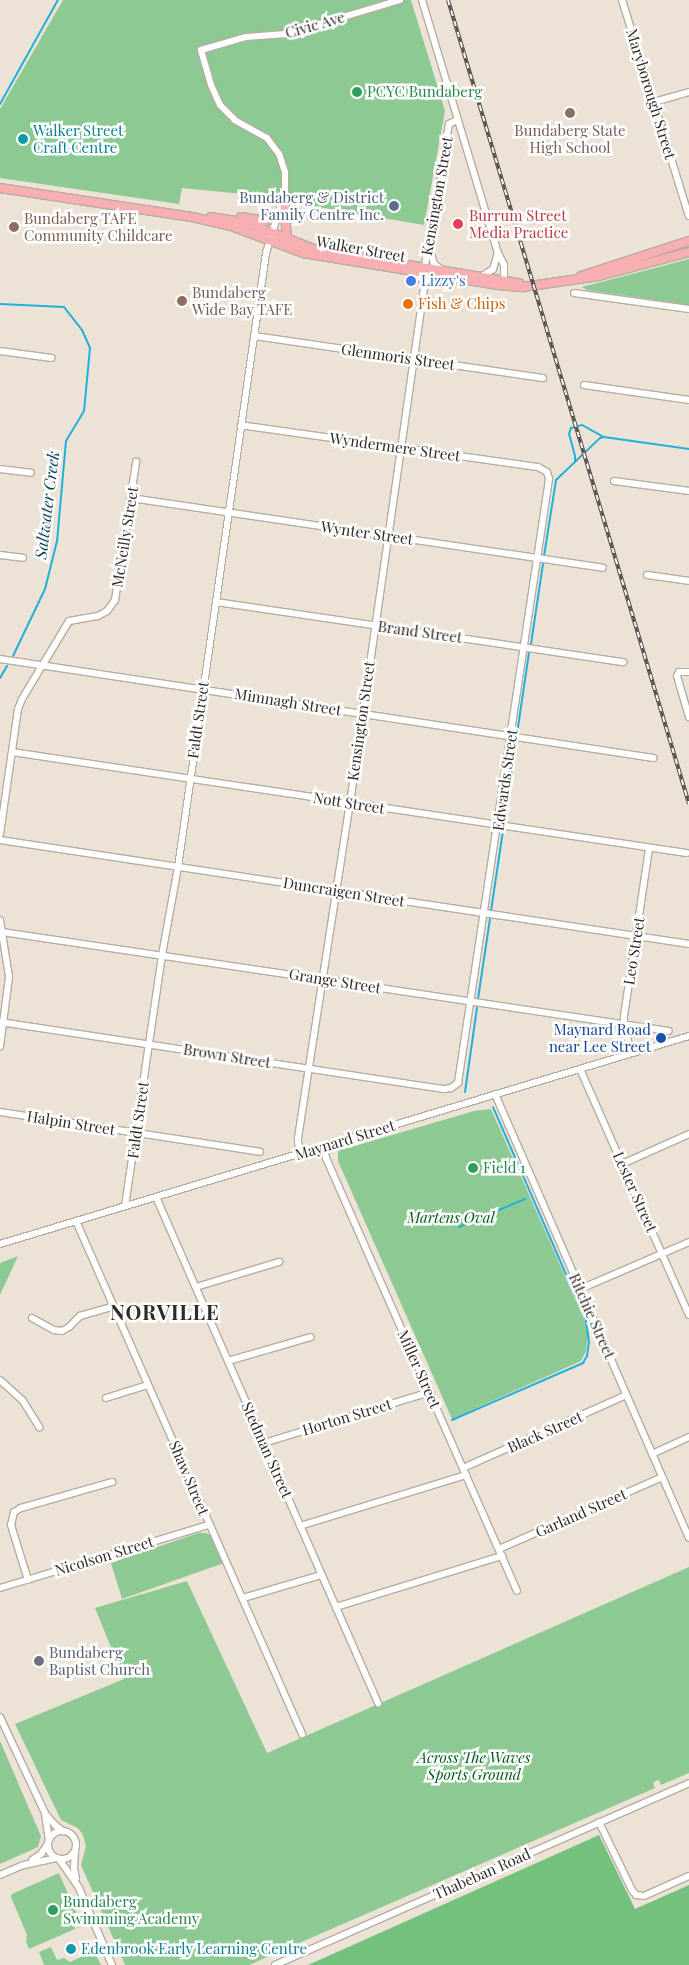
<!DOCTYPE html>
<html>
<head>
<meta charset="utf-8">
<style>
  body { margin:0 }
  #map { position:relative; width:689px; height:1965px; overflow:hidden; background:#ece3d6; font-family:"Playfair Display",serif }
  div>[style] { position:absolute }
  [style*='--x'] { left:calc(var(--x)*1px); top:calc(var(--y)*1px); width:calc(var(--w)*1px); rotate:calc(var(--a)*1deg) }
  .green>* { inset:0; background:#8dca93 }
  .forest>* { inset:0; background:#73c17c }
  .stream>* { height:2px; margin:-1px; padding:0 1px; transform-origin:1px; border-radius:1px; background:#21b0db }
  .roads { filter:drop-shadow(1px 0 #b6aca0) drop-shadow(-1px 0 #b6aca0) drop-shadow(0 1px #b6aca0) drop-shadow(0 -1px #b6aca0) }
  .minor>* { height:6px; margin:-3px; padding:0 3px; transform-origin:3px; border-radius:3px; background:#fff }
  .minor>.ring { margin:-3px; padding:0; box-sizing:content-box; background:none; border:6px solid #fff; border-radius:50% }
  .major>* { height:8px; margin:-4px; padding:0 4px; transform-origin:4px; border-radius:4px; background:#f7afb2 }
  .rail>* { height:4px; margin-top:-2px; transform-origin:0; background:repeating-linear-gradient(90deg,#fff 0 5.5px,#514c45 0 11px); box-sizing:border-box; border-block:1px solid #514c45 }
  .dots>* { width:14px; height:14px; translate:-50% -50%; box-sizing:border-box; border:2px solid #fff; border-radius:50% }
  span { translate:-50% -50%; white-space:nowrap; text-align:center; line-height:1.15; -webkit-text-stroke:5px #fff; paint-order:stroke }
  .street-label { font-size:15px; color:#2f2b26 }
  .leisure-label { font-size:15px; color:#27864d }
  .left { translate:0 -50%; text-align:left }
  .culture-label { font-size:15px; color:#0d838f }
  .education-label { font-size:15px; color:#785e54 }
  .service-label { font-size:15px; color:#4e5e75 }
  .right { translate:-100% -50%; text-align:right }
  .health-label { font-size:15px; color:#be3a42 }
  .shop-label { font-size:15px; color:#366cbe }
  .food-label { font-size:15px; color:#c56008 }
  .transit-label { font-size:15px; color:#164399 }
  .park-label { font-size:15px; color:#005c1c; font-style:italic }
  .worship-label { font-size:15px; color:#5b616d }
  .water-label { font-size:16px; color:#023e4f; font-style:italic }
  .district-label { font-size:20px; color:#2f2b26; font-weight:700; letter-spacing:1px }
</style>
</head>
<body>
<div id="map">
  <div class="green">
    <i style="clip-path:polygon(63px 0,411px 0,445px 111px,424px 225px,243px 194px,182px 188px,179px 204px,0 178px,0 109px)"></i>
    <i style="clip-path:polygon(689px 259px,689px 305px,587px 290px,582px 287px)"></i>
    <i style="clip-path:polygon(491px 1109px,585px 1321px,588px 1336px,586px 1351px,581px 1361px,452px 1419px,338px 1161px,338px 1151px,474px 1111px)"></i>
    <i style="clip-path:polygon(18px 1256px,0 1295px,0 1263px)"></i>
    <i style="clip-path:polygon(198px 1533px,206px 1533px,212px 1536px,224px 1563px,122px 1599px,111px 1563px)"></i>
    <i style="clip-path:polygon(689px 1567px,689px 1773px,661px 1785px,659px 1780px,656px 1781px,653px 1783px,655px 1788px,249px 1965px,125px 1965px,81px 1865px,86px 1846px,83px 1835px,78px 1828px,61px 1820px,15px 1724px,124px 1679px,95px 1608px,187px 1581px,267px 1753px)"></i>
    <i style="clip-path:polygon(0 1741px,41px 1836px,38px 1847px,0 1864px)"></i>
    <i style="clip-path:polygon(59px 1873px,82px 1926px,29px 1949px,26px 1942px,27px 1935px,11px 1897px,12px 1894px)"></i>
    <i style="clip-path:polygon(51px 1947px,57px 1960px,64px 1958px,70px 1962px,94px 1951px,101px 1965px,44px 1965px,39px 1952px)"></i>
  </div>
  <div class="forest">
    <i style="clip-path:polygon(599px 1835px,635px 1909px,689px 1885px,689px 1965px,308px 1965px)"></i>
  </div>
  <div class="stream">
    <i style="--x:0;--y:104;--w:119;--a:-60.9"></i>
    <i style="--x:0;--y:304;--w:64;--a:2.7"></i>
    <i style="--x:64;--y:307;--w:29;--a:52"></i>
    <i style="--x:82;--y:330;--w:20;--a:66"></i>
    <i style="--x:90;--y:348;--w:63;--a:95.4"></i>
    <i style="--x:84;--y:411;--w:35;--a:121"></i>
    <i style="--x:66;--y:441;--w:100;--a:95.1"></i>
    <i style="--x:57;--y:541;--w:49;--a:104"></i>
    <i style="--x:45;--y:589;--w:74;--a:115.5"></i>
    <i style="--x:575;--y:462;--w:6;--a:-90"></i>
    <i style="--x:575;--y:456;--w:23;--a:-105"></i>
    <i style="--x:569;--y:434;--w:6;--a:-72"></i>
    <i style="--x:571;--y:428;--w:11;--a:-15"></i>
    <i style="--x:582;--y:425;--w:23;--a:29"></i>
    <i style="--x:544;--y:556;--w:77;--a:-81"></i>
    <i style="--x:556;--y:480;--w:61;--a:-43.7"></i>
    <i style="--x:600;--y:438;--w:4;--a:-14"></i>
    <i style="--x:604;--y:437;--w:86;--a:8"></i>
    <i style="--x:531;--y:644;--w:81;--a:-81.5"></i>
    <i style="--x:0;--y:678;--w:14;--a:-60"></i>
    <i style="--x:517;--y:734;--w:82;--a:-81.6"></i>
    <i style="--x:505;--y:821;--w:80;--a:-82.1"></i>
    <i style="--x:491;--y:911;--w:81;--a:-81.5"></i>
    <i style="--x:478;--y:999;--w:81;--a:-81.5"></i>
    <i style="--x:465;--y:1092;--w:85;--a:-81.9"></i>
    <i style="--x:459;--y:1227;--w:72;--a:-23"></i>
    <i style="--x:452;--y:1420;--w:143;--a:-23.5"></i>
    <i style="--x:583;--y:1363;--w:8;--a:-60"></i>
    <i style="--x:587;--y:1356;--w:14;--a:-82"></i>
    <i style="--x:589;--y:1342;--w:22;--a:-98"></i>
    <i style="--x:586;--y:1320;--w:232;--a:-113.6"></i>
  </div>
  <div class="roads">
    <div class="minor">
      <i style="--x:422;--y:0;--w:264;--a:73.3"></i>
      <i style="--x:498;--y:253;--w:13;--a:63"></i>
      <i style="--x:504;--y:265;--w:15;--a:90"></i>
      <i style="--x:504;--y:280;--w:5;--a:143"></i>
      <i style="--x:622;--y:0;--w:226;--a:72.8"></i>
      <i style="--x:654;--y:102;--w:36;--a:-16"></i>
      <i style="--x:430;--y:251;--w:14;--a:73"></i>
      <i style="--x:434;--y:264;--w:10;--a:37"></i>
      <i style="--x:427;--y:271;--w:4;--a:-124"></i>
      <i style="--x:425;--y:268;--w:10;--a:-84"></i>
      <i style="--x:426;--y:258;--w:8;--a:-60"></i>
      <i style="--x:430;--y:251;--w:123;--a:-81.6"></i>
      <i style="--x:448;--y:129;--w:5;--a:-79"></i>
      <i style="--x:449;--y:124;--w:9;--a:-27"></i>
      <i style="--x:482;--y:276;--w:13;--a:-32"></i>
      <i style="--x:493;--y:269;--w:17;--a:-73"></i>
      <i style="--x:424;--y:288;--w:7;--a:-63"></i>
      <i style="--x:427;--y:282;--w:12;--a:-31"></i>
      <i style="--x:574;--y:293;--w:116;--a:7.9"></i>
      <i style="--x:254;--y:336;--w:292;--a:8.3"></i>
      <i style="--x:0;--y:351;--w:52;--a:7.7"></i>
      <i style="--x:584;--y:385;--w:106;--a:8.1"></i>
      <i style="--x:0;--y:469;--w:31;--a:7"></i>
      <i style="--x:614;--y:481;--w:76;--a:7.6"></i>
      <i style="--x:131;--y:498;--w:477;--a:8.4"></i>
      <i style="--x:0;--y:555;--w:23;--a:7"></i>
      <i style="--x:647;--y:575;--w:42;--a:8.1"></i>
      <i style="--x:216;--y:602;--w:412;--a:8.4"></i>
      <i style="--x:0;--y:659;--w:661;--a:8.61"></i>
      <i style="--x:689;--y:672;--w:10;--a:180"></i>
      <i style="--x:679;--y:672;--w:4;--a:117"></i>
      <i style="--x:677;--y:676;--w:43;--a:73.7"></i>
      <i style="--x:12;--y:752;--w:682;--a:8.52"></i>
      <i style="--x:0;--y:834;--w:126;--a:-81.8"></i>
      <i style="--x:18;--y:709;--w:11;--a:-68"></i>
      <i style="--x:22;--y:699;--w:91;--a:-58.9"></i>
      <i style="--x:69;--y:621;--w:29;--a:-10"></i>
      <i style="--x:98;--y:616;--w:10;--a:-29"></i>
      <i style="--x:107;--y:611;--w:14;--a:-54"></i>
      <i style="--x:115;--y:600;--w:140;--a:-81.3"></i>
      <i style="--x:0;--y:840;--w:697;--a:8.58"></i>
      <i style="--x:0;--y:920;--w:58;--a:81"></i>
      <i style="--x:9;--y:977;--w:70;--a:97.4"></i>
      <i style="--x:2;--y:932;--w:674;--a:8.44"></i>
      <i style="--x:0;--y:1022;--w:449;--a:8.6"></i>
      <i style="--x:444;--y:1089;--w:7;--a:-8"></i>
      <i style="--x:451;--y:1088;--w:9;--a:-36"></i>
      <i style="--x:458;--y:1083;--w:611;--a:-81.43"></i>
      <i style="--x:549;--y:479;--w:7;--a:-106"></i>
      <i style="--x:547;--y:472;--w:10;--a:-151"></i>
      <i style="--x:538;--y:467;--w:300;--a:-172"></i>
      <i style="--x:631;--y:1053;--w:29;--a:-104"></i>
      <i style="--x:624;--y:1025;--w:9;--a:-90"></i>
      <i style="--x:624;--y:1016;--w:170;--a:-81.5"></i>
      <i style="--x:580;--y:1069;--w:269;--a:66.1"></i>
      <i style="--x:495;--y:1094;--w:484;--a:66.4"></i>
      <i style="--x:0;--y:1112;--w:263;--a:8.7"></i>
      <i style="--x:324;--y:1146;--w:12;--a:81"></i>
      <i style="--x:326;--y:1158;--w:473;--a:66.2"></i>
      <i style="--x:299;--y:1154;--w:16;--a:-94"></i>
      <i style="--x:298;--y:1138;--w:339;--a:-81.2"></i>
      <i style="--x:350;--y:803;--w:520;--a:-81.82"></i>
      <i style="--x:424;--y:288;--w:7;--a:-98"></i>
      <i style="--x:423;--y:281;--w:11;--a:-131"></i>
      <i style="--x:622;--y:1164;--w:73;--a:-24.1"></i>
      <i style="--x:156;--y:1197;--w:553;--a:66.31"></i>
      <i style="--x:125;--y:1206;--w:254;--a:-81.6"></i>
      <i style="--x:162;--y:955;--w:89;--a:-79.7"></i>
      <i style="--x:178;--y:867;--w:620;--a:-81.84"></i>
      <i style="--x:266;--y:253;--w:65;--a:-73"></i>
      <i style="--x:285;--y:191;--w:19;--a:-90"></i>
      <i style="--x:285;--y:172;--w:19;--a:-108"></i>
      <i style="--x:279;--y:154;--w:20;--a:-127"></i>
      <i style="--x:267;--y:138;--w:37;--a:-151"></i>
      <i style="--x:235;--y:120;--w:21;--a:-135"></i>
      <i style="--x:220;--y:105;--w:22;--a:-114"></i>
      <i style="--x:211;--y:85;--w:36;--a:-106"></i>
      <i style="--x:201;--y:50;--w:47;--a:-16.1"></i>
      <i style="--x:246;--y:37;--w:40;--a:-4.3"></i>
      <i style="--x:286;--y:34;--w:119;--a:-16.6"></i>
      <i style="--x:76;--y:1221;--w:561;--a:66.22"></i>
      <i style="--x:0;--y:1244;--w:720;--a:-16.8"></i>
      <i style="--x:196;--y:1287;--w:87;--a:-16.8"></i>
      <i style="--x:580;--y:1289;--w:119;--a:-23.3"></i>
      <i style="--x:32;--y:1318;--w:25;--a:29"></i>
      <i style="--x:54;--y:1330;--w:8;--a:7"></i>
      <i style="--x:62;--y:1331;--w:8;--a:-30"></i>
      <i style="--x:69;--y:1327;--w:16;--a:-45"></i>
      <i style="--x:80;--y:1316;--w:35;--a:-16"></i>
      <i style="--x:228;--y:1361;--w:86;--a:-16.1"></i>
      <i style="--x:0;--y:1380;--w:31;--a:42"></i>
      <i style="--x:23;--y:1401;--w:31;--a:58"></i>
      <i style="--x:106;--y:1398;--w:44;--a:-17.2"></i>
      <i style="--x:264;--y:1443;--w:174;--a:-17.1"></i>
      <i style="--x:652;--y:1454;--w:41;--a:-24.7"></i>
      <i style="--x:463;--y:1468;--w:179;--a:-24.1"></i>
      <i style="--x:300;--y:1526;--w:174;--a:-17.1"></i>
      <i style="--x:499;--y:1549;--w:178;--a:-23.8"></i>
      <i style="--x:28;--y:1580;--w:58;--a:-107.2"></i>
      <i style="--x:11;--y:1525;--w:13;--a:-77"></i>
      <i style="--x:14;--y:1512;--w:8;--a:-30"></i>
      <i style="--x:21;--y:1508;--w:95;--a:-15.9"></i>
      <i style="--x:0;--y:1588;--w:218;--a:-16.8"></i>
      <i style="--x:243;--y:1598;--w:81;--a:-16.4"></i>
      <i style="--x:336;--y:1607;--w:174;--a:-17.1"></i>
      <i style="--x:0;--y:1717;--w:106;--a:64.9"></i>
      <i style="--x:45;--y:1813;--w:28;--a:82"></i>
      <i style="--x:47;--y:1816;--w:13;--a:48"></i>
      <i style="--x:56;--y:1826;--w:9;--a:36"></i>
      <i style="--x:599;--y:1822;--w:76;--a:64.1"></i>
      <i style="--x:632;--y:1890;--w:6;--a:51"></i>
      <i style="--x:636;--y:1895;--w:8;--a:7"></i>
      <i style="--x:644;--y:1896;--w:49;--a:-24"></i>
      <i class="ring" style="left:48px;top:1831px;width:22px;height:22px"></i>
      <i style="--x:75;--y:1852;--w:16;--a:94"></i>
      <i style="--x:74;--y:1868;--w:11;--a:80"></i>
      <i style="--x:59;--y:1859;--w:35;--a:55"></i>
      <i style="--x:79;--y:1888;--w:84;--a:66.8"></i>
      <i style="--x:32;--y:1860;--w:11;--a:-34"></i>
      <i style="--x:41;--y:1854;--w:11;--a:-56"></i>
      <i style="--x:0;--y:1875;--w:26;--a:-23"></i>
      <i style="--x:24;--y:1865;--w:34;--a:-12"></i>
      <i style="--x:275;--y:1965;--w:452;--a:-23.7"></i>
    </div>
    <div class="major">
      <i style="--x:0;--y:188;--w:194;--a:8.6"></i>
      <i style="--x:192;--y:217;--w:40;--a:13"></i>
      <i style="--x:231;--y:226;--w:77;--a:20.6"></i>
      <i style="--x:303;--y:253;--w:198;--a:9.3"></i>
      <i style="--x:498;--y:285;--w:25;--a:5"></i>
      <i style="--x:523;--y:287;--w:77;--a:-8.2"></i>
      <i style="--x:599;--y:276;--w:93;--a:-14.9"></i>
      <i style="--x:284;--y:199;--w:41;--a:85.8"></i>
      <i style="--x:211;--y:217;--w:33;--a:9"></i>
      <i style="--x:244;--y:222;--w:78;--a:21"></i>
      <i style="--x:317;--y:250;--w:205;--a:9.3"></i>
      <i style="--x:241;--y:217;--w:24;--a:9"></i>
      <i style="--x:265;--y:221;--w:15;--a:-23"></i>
      <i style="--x:581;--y:276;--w:114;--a:-18"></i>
    </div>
  </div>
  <div class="rail">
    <i style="--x:448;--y:0;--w:839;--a:73.31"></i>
  </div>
  <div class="dots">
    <i style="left:357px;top:92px;background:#2e9e5b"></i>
    <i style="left:570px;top:113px;background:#8d6e63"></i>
    <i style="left:23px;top:139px;background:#0f9aa8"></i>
    <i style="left:394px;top:206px;background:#5c6f8a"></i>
    <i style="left:458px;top:224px;background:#e0444e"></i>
    <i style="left:14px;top:227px;background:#8d6e63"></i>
    <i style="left:411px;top:281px;background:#3f7fe0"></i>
    <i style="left:182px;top:301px;background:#8d6e63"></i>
    <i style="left:408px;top:304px;background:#e8710a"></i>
    <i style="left:661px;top:1038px;background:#1a4fb4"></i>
    <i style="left:473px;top:1168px;background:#2e9e5b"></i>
    <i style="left:39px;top:1661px;background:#6b7280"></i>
    <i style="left:53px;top:1910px;background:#2e9e5b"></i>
    <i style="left:71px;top:1949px;background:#0f9aa8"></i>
  </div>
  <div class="street-label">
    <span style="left:315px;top:25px;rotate:-16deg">Civic Ave</span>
    <span style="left:651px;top:94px;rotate:73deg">Maryborough Street</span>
    <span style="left:437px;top:196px;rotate:-80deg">Kensington Street</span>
    <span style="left:361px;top:249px;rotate:10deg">Walker Street</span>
    <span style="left:398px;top:357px;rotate:8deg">Glenmoris Street</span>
    <span style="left:395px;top:447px;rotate:8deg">Wyndermere Street</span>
    <span style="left:367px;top:533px;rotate:8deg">Wynter Street</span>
    <span style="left:125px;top:537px;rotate:-81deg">McNeilly Street</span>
    <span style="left:420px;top:632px;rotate:8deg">Brand Street</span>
    <span style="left:288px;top:702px;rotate:9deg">Mimnagh Street</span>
    <span style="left:198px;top:720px;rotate:-82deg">Faldt Street</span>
    <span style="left:361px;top:721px;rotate:-82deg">Kensington Street</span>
    <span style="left:505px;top:780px;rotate:-82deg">Edwards Street</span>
    <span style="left:349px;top:803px;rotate:9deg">Nott Street</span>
    <span style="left:344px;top:892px;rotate:9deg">Duncraigen Street</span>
    <span style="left:634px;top:951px;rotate:-81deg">Leo Street</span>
    <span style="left:335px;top:981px;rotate:9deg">Grange Street</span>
    <span style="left:227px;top:1056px;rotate:9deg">Brown Street</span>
    <span style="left:138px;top:1120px;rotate:-82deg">Faldt Street</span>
    <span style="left:71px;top:1123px;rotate:9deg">Halpin Street</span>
    <span style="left:345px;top:1140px;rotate:-17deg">Maynard Street</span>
    <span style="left:635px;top:1192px;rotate:66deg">Lester Street</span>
    <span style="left:592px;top:1316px;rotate:66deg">Ritchie Street</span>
    <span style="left:419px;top:1369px;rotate:66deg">Miller Street</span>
    <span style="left:347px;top:1417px;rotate:-17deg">Horton Street</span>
    <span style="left:545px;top:1432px;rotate:-24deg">Black Street</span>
    <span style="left:267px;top:1450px;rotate:66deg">Stedman Street</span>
    <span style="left:189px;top:1478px;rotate:67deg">Shaw Street</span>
    <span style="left:581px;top:1513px;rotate:-24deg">Garland Street</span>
    <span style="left:104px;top:1556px;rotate:-17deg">Nicolson Street</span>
    <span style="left:482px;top:1874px;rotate:-24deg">Thabeban Road</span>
  </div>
  <div class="leisure-label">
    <span class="left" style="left:367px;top:92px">PCYC Bundaberg</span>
    <span class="left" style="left:483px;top:1168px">Field 1</span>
    <span class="left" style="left:63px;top:1910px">Bundaberg<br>Swimming Academy</span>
  </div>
  <div class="culture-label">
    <span class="left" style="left:33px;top:139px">Walker Street<br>Craft Centre</span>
    <span class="left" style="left:81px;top:1949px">Edenbrook Early Learning Centre</span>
  </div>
  <div class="education-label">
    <span style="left:570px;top:139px">Bundaberg State<br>High School</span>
    <span class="left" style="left:24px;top:227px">Bundaberg TAFE<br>Community Childcare</span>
    <span class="left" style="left:192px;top:301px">Bundaberg<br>Wide Bay TAFE</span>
  </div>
  <div class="service-label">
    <span class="right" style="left:384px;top:206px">Bundaberg &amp; District<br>Family Centre Inc.</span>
  </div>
  <div class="health-label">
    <span class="left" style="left:469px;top:224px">Burrum Street<br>Media Practice</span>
  </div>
  <div class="shop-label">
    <span class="left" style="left:421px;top:281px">Lizzy's</span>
  </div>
  <div class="food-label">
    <span class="left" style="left:418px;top:304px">Fish &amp; Chips</span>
  </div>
  <div class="transit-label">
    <span class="right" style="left:651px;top:1038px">Maynard Road<br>near Lee Street</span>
  </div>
  <div class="park-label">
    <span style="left:451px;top:1218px">Martens Oval</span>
    <span style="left:474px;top:1766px">Across The Waves<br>Sports Ground</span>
  </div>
  <div class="worship-label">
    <span class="left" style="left:49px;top:1661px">Bundaberg<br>Baptist Church</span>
  </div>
  <div class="water-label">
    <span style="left:47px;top:505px;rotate:-83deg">Saltwater Creek</span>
  </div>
  <div class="district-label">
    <span style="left:165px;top:1311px">NORVILLE</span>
  </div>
</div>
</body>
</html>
